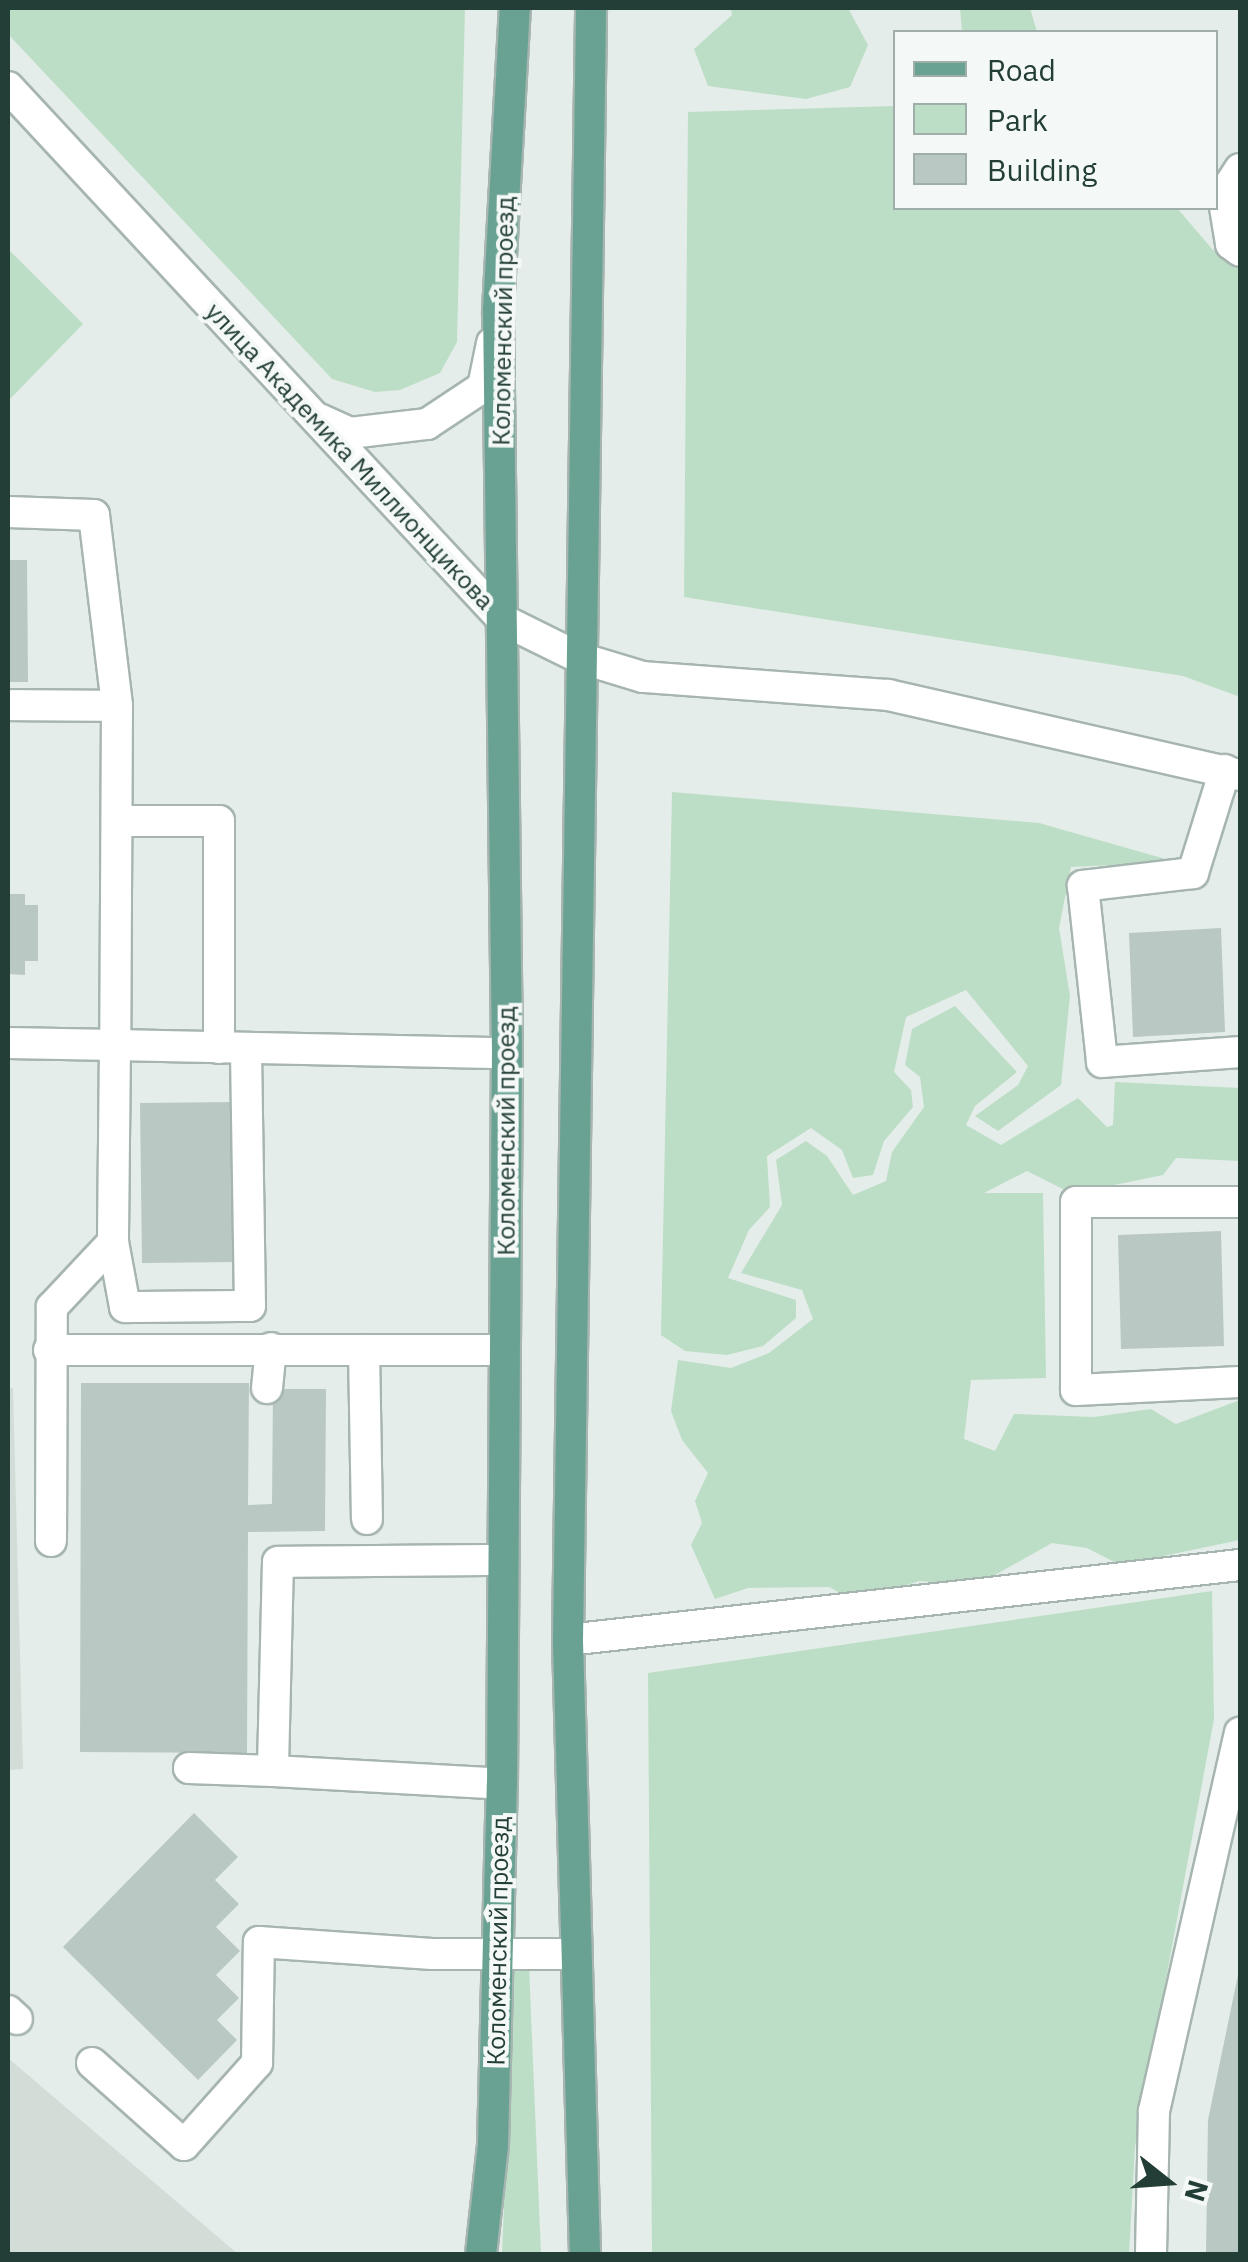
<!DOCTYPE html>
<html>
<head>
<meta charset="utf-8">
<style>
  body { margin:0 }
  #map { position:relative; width:1248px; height:2262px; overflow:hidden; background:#e4ede9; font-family:"IBM Plex Sans",sans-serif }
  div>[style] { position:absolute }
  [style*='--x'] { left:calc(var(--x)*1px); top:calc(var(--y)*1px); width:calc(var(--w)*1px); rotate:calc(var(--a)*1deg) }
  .built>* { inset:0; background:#d2ddd8 }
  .green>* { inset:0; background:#bddec6 }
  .building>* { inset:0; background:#b9c8c2 }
  .roads { filter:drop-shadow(2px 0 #a6b5b0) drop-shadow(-2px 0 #a6b5b0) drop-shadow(0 2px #a6b5b0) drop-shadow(0 -2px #a6b5b0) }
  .minor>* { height:30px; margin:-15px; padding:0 15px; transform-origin:15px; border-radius:15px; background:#fff }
  .major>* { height:30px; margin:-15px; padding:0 15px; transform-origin:15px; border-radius:15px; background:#69a293 }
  span { translate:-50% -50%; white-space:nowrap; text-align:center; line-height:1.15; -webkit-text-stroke:8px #f4f9f7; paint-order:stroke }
  .street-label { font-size:25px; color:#233e37 }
  .frame { position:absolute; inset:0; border:10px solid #233e37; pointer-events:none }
  .legend { position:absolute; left:893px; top:30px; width:325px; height:180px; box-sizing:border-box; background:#f4f9f7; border:2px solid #a0aeaa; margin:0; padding:12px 18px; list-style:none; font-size:30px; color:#233e37 }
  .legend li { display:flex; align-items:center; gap:20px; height:50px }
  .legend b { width:50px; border:2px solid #a0aeaa }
  .north { position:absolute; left:1118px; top:2132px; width:100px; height:100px; -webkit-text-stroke:8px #f4f9f7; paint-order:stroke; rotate:107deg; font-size:28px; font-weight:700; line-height:40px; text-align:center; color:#233e37 }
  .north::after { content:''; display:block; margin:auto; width:35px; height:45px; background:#233e37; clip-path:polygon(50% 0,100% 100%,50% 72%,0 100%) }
</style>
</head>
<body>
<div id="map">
  <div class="built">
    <i style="clip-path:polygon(8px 1388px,13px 1388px,23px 1769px,8px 1770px)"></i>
    <i style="clip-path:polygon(8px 2058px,238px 2254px,8px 2254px)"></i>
  </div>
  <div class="green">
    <i style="clip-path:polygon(8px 8px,465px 8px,457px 342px,440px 373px,400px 390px,375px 392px,332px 379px,8px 34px)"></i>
    <i style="clip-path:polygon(731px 8px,848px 8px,868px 45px,850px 87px,806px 99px,708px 86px,694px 49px,732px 15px)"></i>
    <i style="clip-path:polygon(960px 8px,1030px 8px,1037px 32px,962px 32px)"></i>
    <i style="clip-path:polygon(895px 106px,896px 208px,1177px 208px,1213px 250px,1240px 269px,1240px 697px,1183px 676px,684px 597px,688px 112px)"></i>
    <i style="clip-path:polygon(8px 249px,83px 324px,10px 399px,8px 397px)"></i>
    <i style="clip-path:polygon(672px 792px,1039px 823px,1176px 862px,1071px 867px,1059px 928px,1070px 996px,1061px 1085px,998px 1131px,975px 1116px,1018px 1085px,1028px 1066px,966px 990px,906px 1017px,894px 1072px,911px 1090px,913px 1107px,884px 1141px,873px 1175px,853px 1178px,842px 1150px,811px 1128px,767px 1156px,770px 1207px,749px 1230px,728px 1278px,796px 1300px,796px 1318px,763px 1346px,727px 1355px,685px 1351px,661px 1335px)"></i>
    <i style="clip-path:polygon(955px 1006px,1017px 1072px,975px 1106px,966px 1125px,1001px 1145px,1078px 1098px,1107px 1127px,1113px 1125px,1115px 1082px,1240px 1088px,1240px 1161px,1176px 1158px,1163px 1175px,1114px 1185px,1097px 1206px,1027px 1171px,984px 1193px,1043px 1193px,1046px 1378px,971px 1380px,964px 1439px,995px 1451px,1014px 1414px,1094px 1417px,1151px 1409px,1176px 1424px,1240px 1400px,1240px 1540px,1120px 1565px,1087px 1548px,1052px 1543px,977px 1585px,919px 1581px,885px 1592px,840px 1593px,829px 1587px,748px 1588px,715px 1599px,691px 1545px,702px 1523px,695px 1501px,708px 1473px,682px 1440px,671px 1411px,678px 1360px,731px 1368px,769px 1353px,813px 1319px,802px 1290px,741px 1273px,782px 1205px,776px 1160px,806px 1141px,827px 1156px,853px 1195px,886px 1181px,892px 1152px,924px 1107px,920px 1077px,905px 1065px,912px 1029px)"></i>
    <i style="clip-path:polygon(1212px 1591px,1214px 1719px,1135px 2147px,1129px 2254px,652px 2254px,648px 1673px)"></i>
    <i style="clip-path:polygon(529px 1965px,541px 2254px,502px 2254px,514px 1967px)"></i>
  </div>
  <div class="building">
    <i style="clip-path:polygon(8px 560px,27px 560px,28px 682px,8px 682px)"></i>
    <i style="clip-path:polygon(8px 894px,25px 894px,25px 905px,38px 905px,38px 961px,25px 961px,25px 975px,8px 974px)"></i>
    <i style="clip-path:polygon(1221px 928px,1225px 1032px,1133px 1037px,1129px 933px)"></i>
    <i style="clip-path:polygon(236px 1102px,237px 1262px,142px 1263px,140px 1103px)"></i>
    <i style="clip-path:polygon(1221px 1231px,1224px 1346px,1121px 1349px,1118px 1235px)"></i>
    <i style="clip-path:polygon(81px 1383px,249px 1383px,248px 1505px,272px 1504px,273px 1389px,326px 1389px,325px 1531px,248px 1532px,247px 1753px,80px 1752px)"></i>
    <i style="clip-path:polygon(194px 1813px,238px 1857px,215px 1880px,239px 1904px,216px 1927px,240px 1951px,216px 1975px,239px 1998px,217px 2020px,237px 2040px,198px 2080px,63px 1947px)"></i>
    <i style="clip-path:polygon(1239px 1970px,1240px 2254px,1206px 2254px,1208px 2120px)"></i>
  </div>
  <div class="roads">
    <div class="minor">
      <i style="--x:8;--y:87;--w:727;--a:47.12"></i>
      <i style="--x:503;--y:620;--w:86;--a:26.3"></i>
      <i style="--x:580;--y:658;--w:66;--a:16.8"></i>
      <i style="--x:643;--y:677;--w:246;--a:4.2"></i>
      <i style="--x:888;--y:695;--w:361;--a:12.8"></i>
      <i style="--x:1240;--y:169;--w:31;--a:123"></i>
      <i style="--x:1223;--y:195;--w:50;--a:80.7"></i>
      <i style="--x:1231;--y:244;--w:11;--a:38"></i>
      <i style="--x:319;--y:419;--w:34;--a:24"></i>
      <i style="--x:350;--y:433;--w:78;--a:-6.7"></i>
      <i style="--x:427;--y:424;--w:67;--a:-33.5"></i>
      <i style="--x:483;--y:387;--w:45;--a:-78.4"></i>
      <i style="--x:8;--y:512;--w:86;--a:2"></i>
      <i style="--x:94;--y:515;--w:192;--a:83.1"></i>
      <i style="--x:117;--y:706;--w:339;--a:90.3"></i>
      <i style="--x:115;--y:1045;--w:392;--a:1.2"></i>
      <i style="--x:8;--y:705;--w:109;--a:0.5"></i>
      <i style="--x:1225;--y:770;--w:108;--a:107.3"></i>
      <i style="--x:1193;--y:873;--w:111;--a:173.3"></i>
      <i style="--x:1083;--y:886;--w:177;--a:83.8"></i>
      <i style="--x:1102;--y:1062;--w:138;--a:-4.1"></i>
      <i style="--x:117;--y:821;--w:102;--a:0"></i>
      <i style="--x:219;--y:821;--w:227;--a:90"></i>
      <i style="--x:8;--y:1043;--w:107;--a:1.1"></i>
      <i style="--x:115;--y:1045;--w:197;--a:90.6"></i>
      <i style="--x:113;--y:1242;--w:66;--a:79.5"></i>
      <i style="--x:125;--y:1307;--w:125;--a:-0.5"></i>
      <i style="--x:250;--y:1306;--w:258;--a:-90.9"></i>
      <i style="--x:1240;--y:1202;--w:164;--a:180"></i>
      <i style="--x:1076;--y:1202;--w:188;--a:90"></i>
      <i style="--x:1076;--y:1390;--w:164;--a:-2.8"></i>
      <i style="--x:49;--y:1350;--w:456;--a:0"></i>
      <i style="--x:364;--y:1350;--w:169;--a:89"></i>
      <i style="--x:267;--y:1388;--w:40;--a:-84.3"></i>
      <i style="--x:51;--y:1541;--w:234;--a:-89.8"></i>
      <i style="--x:52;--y:1307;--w:89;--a:-46.8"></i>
      <i style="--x:501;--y:1560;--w:223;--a:179.5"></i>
      <i style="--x:278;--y:1562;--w:209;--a:91.4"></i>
      <i style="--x:273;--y:1771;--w:229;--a:3.2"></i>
      <i style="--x:568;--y:1640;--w:676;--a:-6.37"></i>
      <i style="--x:189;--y:1768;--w:84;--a:2"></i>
      <i style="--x:8;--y:2011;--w:12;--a:42"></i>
      <i style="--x:92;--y:2063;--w:123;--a:41.7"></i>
      <i style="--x:184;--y:2145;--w:110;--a:-48.3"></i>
      <i style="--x:257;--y:2063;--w:121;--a:-89.1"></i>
      <i style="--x:259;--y:1942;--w:173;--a:4"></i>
      <i style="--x:432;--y:1954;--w:142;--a:0"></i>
      <i style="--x:1151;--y:2254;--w:143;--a:-88.8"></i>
      <i style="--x:1154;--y:2111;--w:388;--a:-77.2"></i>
    </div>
    <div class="major">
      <i style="--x:481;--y:2254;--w:110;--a:-83.7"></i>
      <i style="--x:493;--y:2145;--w:361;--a:-88.6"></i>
      <i style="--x:502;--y:1784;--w:731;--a:-89.61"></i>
      <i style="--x:507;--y:1053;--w:743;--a:-90.69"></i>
      <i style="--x:498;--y:310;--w:302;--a:-86.8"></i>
      <i style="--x:585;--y:2254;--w:614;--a:-91.59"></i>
      <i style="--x:568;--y:1640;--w:1632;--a:-89.19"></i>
    </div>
  </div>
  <div class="street-label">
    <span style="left:503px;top:321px;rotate:-89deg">Коломенский проезд</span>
    <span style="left:350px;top:456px;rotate:47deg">улица Академика Миллионщикова</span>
    <span style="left:506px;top:1131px;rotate:-90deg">Коломенский проезд</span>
    <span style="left:498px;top:1941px;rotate:-89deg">Коломенский проезд</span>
  </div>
  <div class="frame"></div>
  <ul class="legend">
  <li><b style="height:12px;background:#69a293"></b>Road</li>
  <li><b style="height:28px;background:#bddec6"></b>Park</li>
  <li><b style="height:28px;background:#b9c8c2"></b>Building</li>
  </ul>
  <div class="north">N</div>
</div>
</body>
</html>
